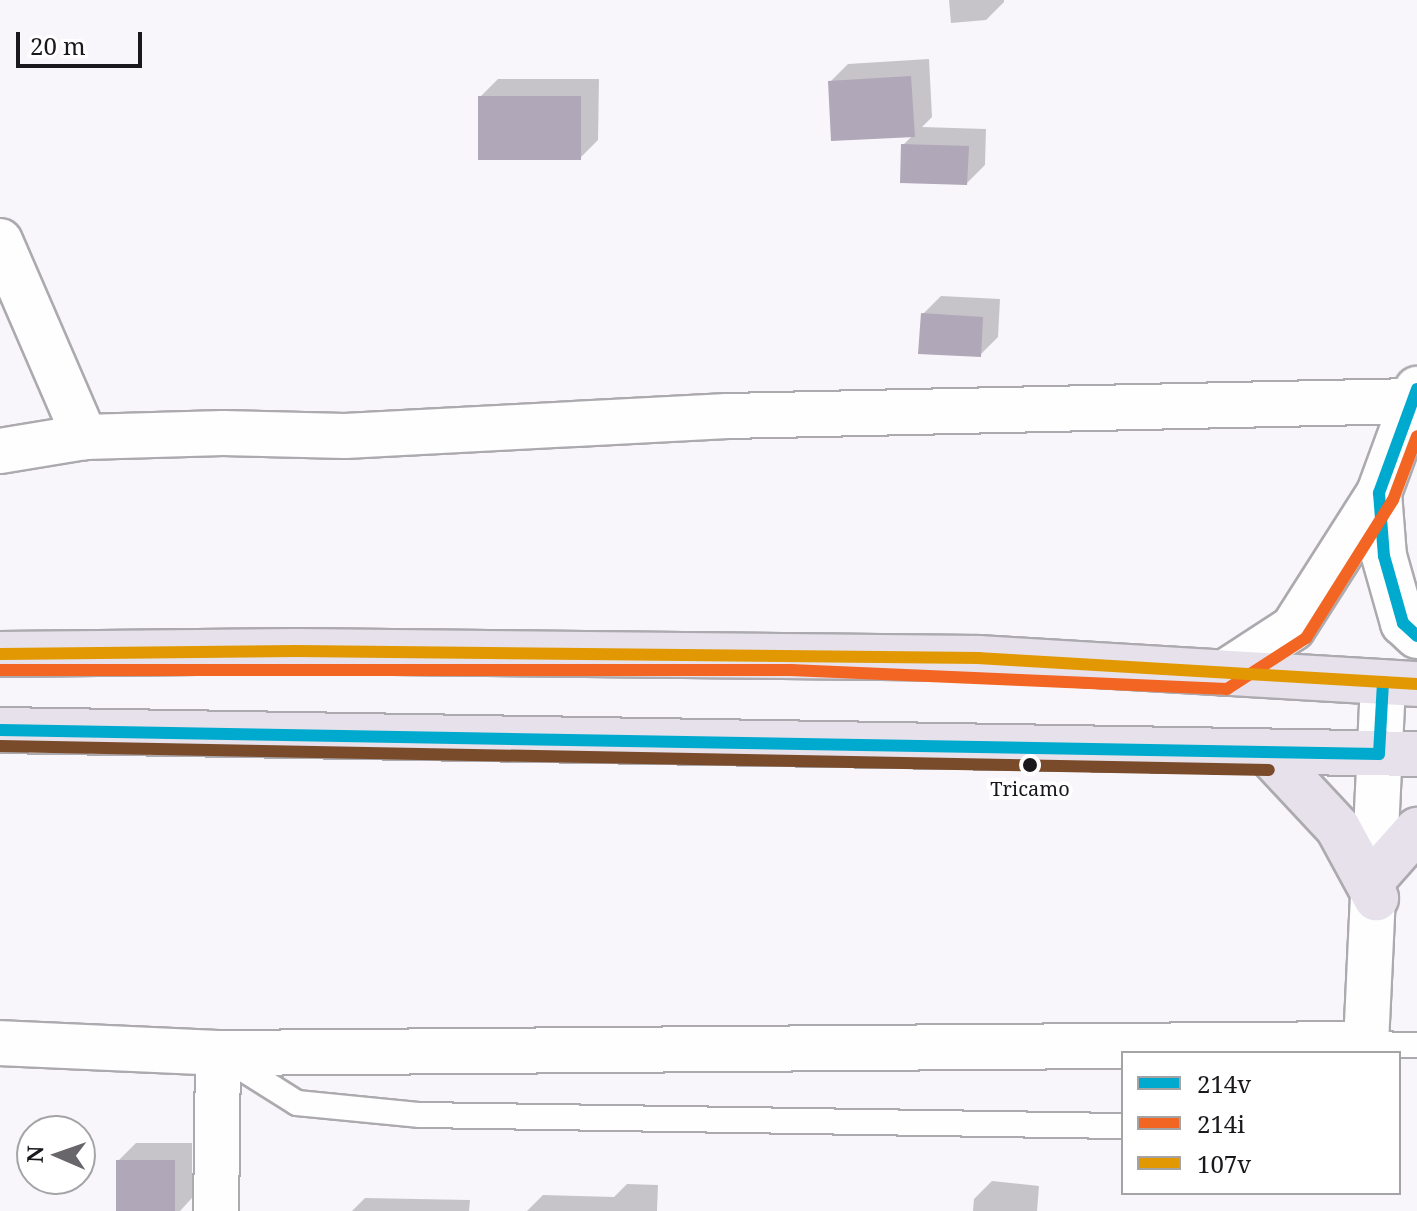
<!DOCTYPE html>
<html>
<head>
<meta charset="utf-8">
<style>
  body { margin:0 }
  #map { position:relative; width:1417px; height:1211px; overflow:hidden; background:#f8f6fb; font-family:"Noto Serif",serif }
  div>[style] { position:absolute }
  [style*='--x'] { left:calc(var(--x)*1px); top:calc(var(--y)*1px); width:calc(var(--w)*1px); rotate:calc(var(--a)*1deg) }
  .shadow>* { inset:0; background:#0003 }
  .building>* { inset:0; background:#b0a7b8 }
  .roads { filter:drop-shadow(2px 0 #acaaaf) drop-shadow(-2px 0 #acaaaf) drop-shadow(0 2px #acaaaf) drop-shadow(0 -2px #acaaaf) }
  .lane>* { height:24px; margin:-12px; padding:0 12px; transform-origin:12px; border-radius:12px; background:#fefefe }
  .street>* { height:44px; margin:-22px; padding:0 22px; transform-origin:22px; border-radius:22px; background:#fefefe }
  .secondary>* { height:44px; margin:-22px; padding:0 22px; transform-origin:22px; border-radius:22px; background:#fefefe }
  .highway>* { height:44px; margin:-22px; padding:0 22px; transform-origin:22px; border-radius:22px; background:#e6e1eb }
  .bus-1>* { height:12px; margin:-6px; padding:0 6px; transform-origin:6px; border-radius:6px; background:#00a9ce }
  .bus-2>* { height:12px; margin:-6px; padding:0 6px; transform-origin:6px; border-radius:6px; background:#f26522 }
  .bus-3>* { height:12px; margin:-6px; padding:0 6px; transform-origin:6px; border-radius:6px; background:#e19803 }
  .bus-4>* { height:12px; margin:-6px; padding:0 6px; transform-origin:6px; border-radius:6px; background:#7a4b2a }
  .dots>* { width:22px; height:22px; translate:-50% -50%; box-sizing:border-box; border:4px solid #fff; border-radius:50% }
  span { translate:-50% -50%; white-space:nowrap; text-align:center; line-height:1.15; -webkit-text-stroke:8px #fff; paint-order:stroke }
  .bus-label { font-size:20px; color:#1b181d }
  .legend { position:absolute; left:1121px; top:1051px; width:280px; height:144px; box-sizing:border-box; background:#fff; border:2px solid #a4a3a5; margin:0; padding:10px 14px; list-style:none; font-size:24px; color:#1b181d }
  .legend li { display:flex; align-items:center; gap:16px; height:40px }
  .legend b { width:40px; border:2px solid #a4a3a5 }
  .north { position:absolute; left:16px; top:1115px; width:80px; height:80px; box-sizing:border-box; background:#fff; border:2px solid #a4a3a5; border-radius:50%; rotate:272deg; font-size:22px; font-weight:700; line-height:32px; text-align:center; color:#1b181d }
  .north::after { content:''; display:block; margin:auto; width:28px; height:36px; background:#68666b; clip-path:polygon(50% 0,100% 100%,50% 72%,0 100%) }
  .scale { position:absolute; left:16px; top:32px; width:126px; height:36px; box-sizing:border-box; border:4px solid #1b181d; border-top:0; padding-left:10px; font-size:24px; line-height:28px; white-space:nowrap; color:#1b181d; -webkit-text-stroke:6px #fff; paint-order:stroke }
</style>
</head>
<body>
<div id="map">
  <div class="shadow">
    <i style="clip-path:polygon(949px 0,1004px 0,1004px 2px,986px 20px,951px 23px)"></i>
    <i style="clip-path:polygon(929px 59px,932px 117px,922px 127px,986px 129px,985px 165px,967px 183px,903px 145px,913px 135px,830px 82px,848px 64px)"></i>
    <i style="clip-path:polygon(498px 79px,599px 79px,598px 140px,580px 158px,480px 97px)"></i>
    <i style="clip-path:polygon(941px 296px,1000px 299px,998px 337px,980px 355px,923px 314px)"></i>
    <i style="clip-path:polygon(136px 1143px,192px 1143px,192px 1198px,180px 1211px,118px 1211px,118px 1161px)"></i>
    <i style="clip-path:polygon(992px 1181px,1039px 1186px,1037px 1211px,973px 1211px,974px 1199px)"></i>
    <i style="clip-path:polygon(627px 1184px,658px 1185px,657px 1211px,527px 1211px,543px 1195px,614px 1197px)"></i>
    <i style="clip-path:polygon(365px 1198px,470px 1200px,469px 1211px,352px 1211px)"></i>
  </div>
  <div class="building">
    <i style="clip-path:polygon(911px 76px,915px 137px,831px 141px,828px 81px)"></i>
    <i style="clip-path:polygon(478px 96px,581px 96px,581px 160px,478px 160px)"></i>
    <i style="clip-path:polygon(901px 144px,969px 146px,967px 185px,900px 183px)"></i>
    <i style="clip-path:polygon(921px 313px,983px 317px,981px 357px,918px 354px)"></i>
    <i style="clip-path:polygon(116px 1160px,175px 1160px,175px 1211px,116px 1211px)"></i>
  </div>
  <div class="roads">
    <div class="lane">
      <i style="--x:1366;--y:1044;--w:51;--a:1.1"></i>
      <i style="--x:224;--y:1057;--w:86;--a:32.2"></i>
      <i style="--x:297;--y:1103;--w:124;--a:5.6"></i>
      <i style="--x:420;--y:1115;--w:703;--a:0.9"></i>
    </div>
    <div class="street">
      <i style="--x:0;--y:241;--w:214;--a:66.6"></i>
      <i style="--x:0;--y:451;--w:86;--a:-9.4"></i>
      <i style="--x:85;--y:437;--w:138;--a:-1.7"></i>
      <i style="--x:223;--y:433;--w:122;--a:1.4"></i>
      <i style="--x:345;--y:436;--w:383;--a:-3"></i>
      <i style="--x:727;--y:416;--w:686;--a:-1.25"></i>
      <i style="--x:0;--y:1043;--w:218;--a:2.6"></i>
      <i style="--x:218;--y:1053;--w:158;--a:90.7"></i>
      <i style="--x:218;--y:1053;--w:1148;--a:-0.45"></i>
      <i style="--x:1366;--y:1044;--w:362;--a:-87.3"></i>
    </div>
    <div class="secondary">
      <i style="--x:1379;--y:493;--w:63;--a:85.5"></i>
      <i style="--x:1384;--y:556;--w:70;--a:74.2"></i>
      <i style="--x:1403;--y:623;--w:19;--a:43"></i>
      <i style="--x:1224;--y:673;--w:82;--a:-33.1"></i>
      <i style="--x:1293;--y:628;--w:160;--a:-57.5"></i>
      <i style="--x:1379;--y:493;--w:111;--a:-69.9"></i>
    </div>
    <div class="highway">
      <i style="--x:0;--y:654;--w:296;--a:-0.6"></i>
      <i style="--x:296;--y:651;--w:683;--a:0.59"></i>
      <i style="--x:979;--y:658;--w:439;--a:3.4"></i>
      <i style="--x:0;--y:730;--w:1417;--a:0.97"></i>
      <i style="--x:1269;--y:754;--w:101;--a:47"></i>
      <i style="--x:1338;--y:828;--w:80;--a:61.5"></i>
      <i style="--x:1376;--y:876;--w:62;--a:-48.3"></i>
    </div>
  </div>
  <div class="bus-1">
    <i style="--x:1417;--y:389;--w:111;--a:110.1"></i>
    <i style="--x:1379;--y:493;--w:63;--a:85.5"></i>
    <i style="--x:1384;--y:556;--w:70;--a:74.2"></i>
    <i style="--x:1403;--y:623;--w:19;--a:43"></i>
    <i style="--x:0;--y:730;--w:1379;--a:1"></i>
    <i style="--x:1379;--y:754;--w:72;--a:-86.8"></i>
  </div>
  <div class="bus-2">
    <i style="--x:0;--y:670;--w:791;--a:0"></i>
    <i style="--x:791;--y:670;--w:436;--a:2.5"></i>
    <i style="--x:1227;--y:689;--w:94;--a:-32.8"></i>
    <i style="--x:1306;--y:638;--w:163;--a:-57.8"></i>
    <i style="--x:1393;--y:500;--w:68;--a:-69.4"></i>
  </div>
  <div class="bus-3">
    <i style="--x:0;--y:654;--w:296;--a:-0.6"></i>
    <i style="--x:296;--y:651;--w:683;--a:0.59"></i>
    <i style="--x:979;--y:658;--w:439;--a:3.4"></i>
  </div>
  <div class="bus-4">
    <i style="--x:0;--y:746;--w:1269;--a:1.08"></i>
  </div>
  <div class="dots">
    <i style="left:1030px;top:765px;background:#1b181d"></i>
  </div>
  <div class="bus-label">
    <span style="left:1030px;top:788px">Tricamo</span>
  </div>
  <ul class="legend">
  <li><b style="height:10px;background:#00a9ce"></b>214v</li>
  <li><b style="height:10px;background:#f26522"></b>214i</li>
  <li><b style="height:10px;background:#e19803"></b>107v</li>
  </ul>
  <div class="north">N</div>
  <div class="scale">20 m</div>
</div>
</body>
</html>
